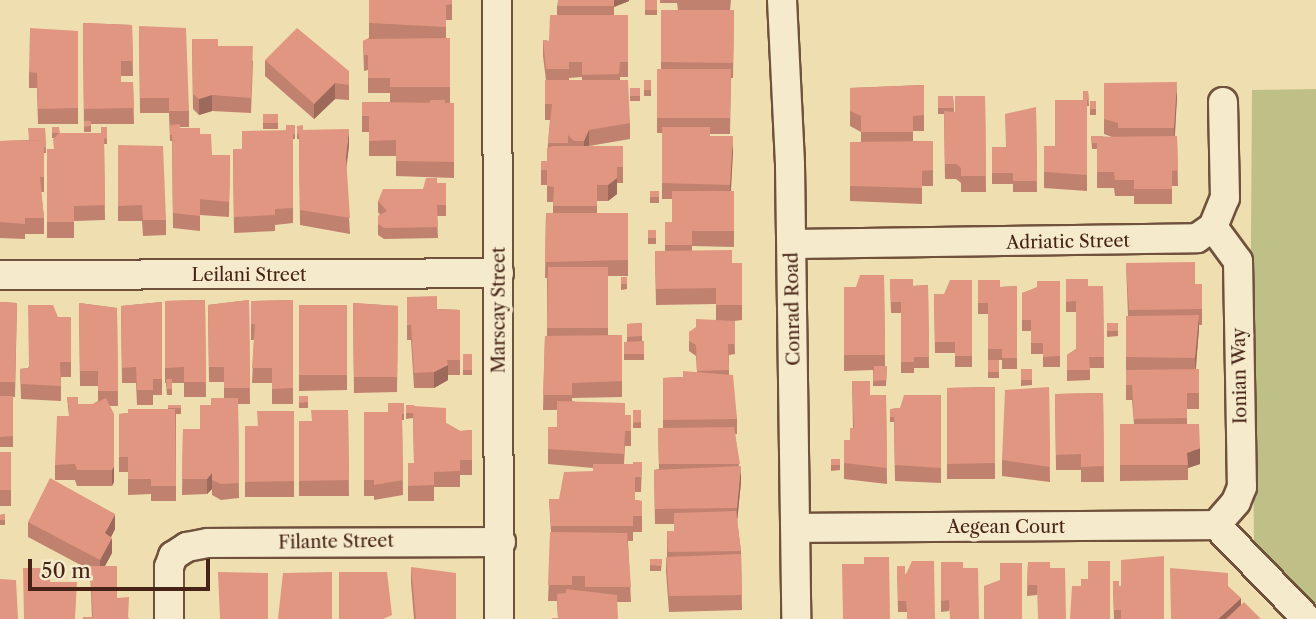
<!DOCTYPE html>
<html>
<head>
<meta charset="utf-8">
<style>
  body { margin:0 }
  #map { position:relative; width:1316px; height:619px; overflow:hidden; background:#efdeb0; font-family:"Libre Caslon Text",serif }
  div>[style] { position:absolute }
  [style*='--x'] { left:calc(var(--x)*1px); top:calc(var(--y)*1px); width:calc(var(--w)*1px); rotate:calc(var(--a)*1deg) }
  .green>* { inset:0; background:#bec087 }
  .roads { filter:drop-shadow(2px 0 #70523c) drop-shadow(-2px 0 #70523c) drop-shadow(0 2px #70523c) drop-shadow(0 -2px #70523c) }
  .minor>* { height:28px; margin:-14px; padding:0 14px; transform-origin:14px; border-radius:14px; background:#f5eacc }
  .wall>* { inset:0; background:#c1816f }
  .shaded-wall>* { inset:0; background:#9d695a }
  .building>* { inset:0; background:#e09681 }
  span { translate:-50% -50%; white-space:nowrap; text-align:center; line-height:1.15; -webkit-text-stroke:7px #f5eacc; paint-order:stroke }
  .street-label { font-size:18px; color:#462316 }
  .scale { position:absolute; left:28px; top:559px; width:182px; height:32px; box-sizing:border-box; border:4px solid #462316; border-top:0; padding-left:9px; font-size:21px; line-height:24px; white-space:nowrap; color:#462316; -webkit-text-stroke:5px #f5eacc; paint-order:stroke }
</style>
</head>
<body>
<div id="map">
  <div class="green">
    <i style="clip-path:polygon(1316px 89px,1316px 610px,1254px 545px,1251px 241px,1252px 90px)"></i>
  </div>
  <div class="roads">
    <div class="minor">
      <i style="--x:497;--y:0;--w:619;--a:89.81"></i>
      <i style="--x:782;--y:0;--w:165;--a:87.2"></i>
      <i style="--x:790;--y:165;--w:454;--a:89.2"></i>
      <i style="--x:1213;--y:227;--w:42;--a:53.7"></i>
      <i style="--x:1238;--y:261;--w:226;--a:89"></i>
      <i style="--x:1242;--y:487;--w:16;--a:112"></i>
      <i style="--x:1236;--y:502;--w:30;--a:131"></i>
      <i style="--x:792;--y:244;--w:405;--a:-0.8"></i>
      <i style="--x:1197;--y:238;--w:19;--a:-35"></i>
      <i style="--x:1213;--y:227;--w:31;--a:-68"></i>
      <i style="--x:1225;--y:198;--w:96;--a:-91.2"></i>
      <i style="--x:0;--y:275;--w:499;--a:-0.2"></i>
      <i style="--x:1216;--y:525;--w:131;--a:45.9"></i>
      <i style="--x:796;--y:528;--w:420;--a:-0.4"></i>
      <i style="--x:169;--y:619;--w:52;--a:-90"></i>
      <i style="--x:169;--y:567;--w:12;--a:-70"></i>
      <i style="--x:173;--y:556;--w:17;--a:-33"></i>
      <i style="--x:187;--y:547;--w:21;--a:-11"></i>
      <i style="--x:208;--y:543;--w:293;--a:-0.2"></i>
    </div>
  </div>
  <div class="wall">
    <i style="clip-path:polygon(369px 0,452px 0,452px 20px,446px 20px,446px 38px,450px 38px,450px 103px,454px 103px,454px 178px,396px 176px,396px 156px,369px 156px,369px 132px,362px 132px,362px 102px,390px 102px,390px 93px,368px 93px,368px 70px,364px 71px,363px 41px,369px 38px)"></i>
    <i style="clip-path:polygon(evenodd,629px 0,629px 1px,614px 7px,614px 15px,628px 15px,628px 77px,620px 77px,620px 80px,630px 123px,630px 139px,589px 146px,623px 146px,623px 183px,617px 183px,617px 194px,608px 201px,597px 201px,597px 213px,628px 213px,628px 276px,608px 276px,608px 335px,622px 335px,622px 397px,572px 398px,572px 401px,625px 415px,631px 415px,631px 446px,625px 446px,624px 464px,633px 464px,642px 462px,641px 492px,635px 492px,635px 500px,642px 501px,642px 532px,633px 532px,633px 541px,628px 541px,631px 602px,617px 602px,558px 618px,557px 601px,548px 601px,551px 532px,549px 499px,559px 499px,593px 471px,593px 468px,548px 464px,548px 449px,557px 427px,557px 410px,543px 410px,545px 336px,547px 336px,547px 278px,545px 278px,546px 213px,553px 213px,553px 202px,547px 202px,547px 185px,541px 185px,541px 161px,547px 161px,548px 143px,550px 120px,545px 120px,545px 80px,546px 80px,543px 56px,543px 40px,549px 41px,557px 15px,557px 6px,629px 0,582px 77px,582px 80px,569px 80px,569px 78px,582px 77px)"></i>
    <i style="clip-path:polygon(645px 0,657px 0,657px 15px,645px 15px)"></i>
    <i style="clip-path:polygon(660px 0,731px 0,730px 10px,734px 10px,733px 78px,731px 78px,730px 134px,710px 134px,710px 136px,733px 151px,731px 191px,734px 191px,734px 247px,692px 246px,692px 251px,732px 263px,742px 263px,742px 320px,734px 321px,735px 354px,729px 355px,729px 375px,737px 419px,737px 434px,735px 434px,741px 482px,737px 520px,741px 551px,742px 610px,669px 612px,666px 572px,666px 557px,667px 557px,667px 531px,674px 531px,674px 524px,655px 524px,654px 470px,659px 469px,658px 428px,663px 428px,663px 378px,683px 377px,697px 372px,696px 356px,689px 351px,689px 332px,716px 320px,716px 304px,656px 305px,655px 251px,665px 251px,665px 222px,672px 222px,672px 199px,662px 199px,662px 133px,657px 133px,657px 69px,661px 69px,661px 10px,678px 10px,677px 3px,660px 3px)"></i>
    <i style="clip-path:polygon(83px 23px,132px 25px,133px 76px,121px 76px,121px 82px,133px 82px,134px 124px,91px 124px,91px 132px,84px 132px)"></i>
    <i style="clip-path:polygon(139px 26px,189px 111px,189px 127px,180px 127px,180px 128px,200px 134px,212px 155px,230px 155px,229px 217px,200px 215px,200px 231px,173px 228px,172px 141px,170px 141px,169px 113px,140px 113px)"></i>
    <i style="clip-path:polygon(78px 31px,78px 124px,38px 124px,37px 88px,29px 88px,29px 72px)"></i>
    <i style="clip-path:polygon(192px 39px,218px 46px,253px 61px,251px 113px,212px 111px,199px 115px,193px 109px)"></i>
    <i style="clip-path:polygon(265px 60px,349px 71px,349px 100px,335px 99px,314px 119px,265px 76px)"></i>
    <i style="clip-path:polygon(644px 80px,651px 80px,651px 96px,644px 96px)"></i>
    <i style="clip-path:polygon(1104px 83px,1177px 97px,1175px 136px,1177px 136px,1178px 186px,1172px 186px,1172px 204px,1134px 204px,1134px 196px,1115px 196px,1114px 188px,1097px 188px,1097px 149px,1092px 149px,1091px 136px,1112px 137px,1104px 134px)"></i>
    <i style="clip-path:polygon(924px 85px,924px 131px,913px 131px,913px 141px,933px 141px,933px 186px,922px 186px,922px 204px,850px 201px,850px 142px,861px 142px,861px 132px,850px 126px,850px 88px)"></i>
    <i style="clip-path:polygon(630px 88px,640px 88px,640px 101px,630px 101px)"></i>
    <i style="clip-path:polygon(1088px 91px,1089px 106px,1087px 106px,1087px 191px,1044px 188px,1044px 146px,1055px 146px)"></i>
    <i style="clip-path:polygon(938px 96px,953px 96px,954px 112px,955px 112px,985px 96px,986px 192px,961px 192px,961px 183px,956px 179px,945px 179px,944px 114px,938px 114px)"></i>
    <i style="clip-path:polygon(1090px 101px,1096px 101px,1096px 115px,1090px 115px)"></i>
    <i style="clip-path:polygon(1036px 107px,1037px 192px,1013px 192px,1013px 184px,992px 184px,992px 147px,1006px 147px)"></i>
    <i style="clip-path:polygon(263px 114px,278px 114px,278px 129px,263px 129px)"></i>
    <i style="clip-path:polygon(295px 125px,295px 139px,293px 139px,293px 223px,275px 225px,275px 231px,234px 233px,233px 149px,242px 149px,286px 131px)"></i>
    <i style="clip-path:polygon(297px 126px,303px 130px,349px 145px,346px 167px,350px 234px,300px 225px,299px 139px,297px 139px)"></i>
    <i style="clip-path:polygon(52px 127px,60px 133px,101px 133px,107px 127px,107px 144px,104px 144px,105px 220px,74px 221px,74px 238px,47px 238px,47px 149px,54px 149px,54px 138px,52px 138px)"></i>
    <i style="clip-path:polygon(45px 128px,46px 153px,44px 153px,44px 192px,41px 192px,44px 218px,44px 234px,25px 234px,25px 239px,0 238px,0 141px,28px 140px)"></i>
    <i style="clip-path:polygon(118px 145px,166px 220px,166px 235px,143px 236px,142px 221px,118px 221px)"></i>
    <i style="clip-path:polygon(437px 183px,446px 183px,446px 216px,437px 216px,438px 238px,384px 239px,378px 235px,378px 216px,380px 215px,378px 212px,378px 201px,423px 189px)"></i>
    <i style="clip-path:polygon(650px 191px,659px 191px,659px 203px,650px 203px)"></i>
    <i style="clip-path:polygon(648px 230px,656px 230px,656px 244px,648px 244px)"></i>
    <i style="clip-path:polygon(1126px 263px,1195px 284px,1202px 284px,1202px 325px,1199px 325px,1196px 369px,1199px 369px,1199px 409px,1187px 409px,1187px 424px,1200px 464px,1188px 468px,1188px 480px,1120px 481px,1120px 424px,1134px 424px,1132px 400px,1126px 400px,1126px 316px,1128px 316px)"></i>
    <i style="clip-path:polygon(884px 275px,885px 366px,887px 366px,886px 386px,873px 386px,873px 370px,844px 371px,844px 287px,856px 287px)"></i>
    <i style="clip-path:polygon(621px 277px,627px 277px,627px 289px,621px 290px)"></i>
    <i style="clip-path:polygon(890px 279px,913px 286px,928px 285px,929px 368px,914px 368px,914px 373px,901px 373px,901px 313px,891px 313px)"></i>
    <i style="clip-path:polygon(1066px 279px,1088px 286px,1103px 286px,1104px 368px,1090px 368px,1090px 380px,1067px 381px,1067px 355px,1076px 349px,1076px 312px,1066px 312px)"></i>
    <i style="clip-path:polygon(972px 280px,972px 367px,955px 367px,955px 353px,935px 353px,934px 294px,944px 294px)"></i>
    <i style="clip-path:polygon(978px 280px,1000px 287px,1017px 286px,1017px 369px,1002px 369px,1002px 360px,996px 360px,999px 360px,999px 378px,988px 378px,988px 314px,978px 314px)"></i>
    <i style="clip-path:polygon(1060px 281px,1060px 367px,1043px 367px,1043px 354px,1031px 354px,1031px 331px,1022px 331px,1022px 293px)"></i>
    <i style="clip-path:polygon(407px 297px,437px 309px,460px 310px,460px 375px,448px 375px,448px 380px,434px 388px,414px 388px,411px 340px,407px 340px)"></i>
    <i style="clip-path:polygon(205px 300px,206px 397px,184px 397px,184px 383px,172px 383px,172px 395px,167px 395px,166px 383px,165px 383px,165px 301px)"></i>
    <i style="clip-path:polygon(249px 300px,250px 404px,238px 404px,239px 498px,221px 500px,212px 495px,212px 489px,207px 494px,182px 495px,183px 429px,200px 429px,211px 405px,224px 398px,224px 382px,209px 382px,208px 305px)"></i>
    <i style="clip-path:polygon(293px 300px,293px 404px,272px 404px,272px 383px,252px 383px,254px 340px,251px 340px,251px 301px)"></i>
    <i style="clip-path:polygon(0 302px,17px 303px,15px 397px,13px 397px,13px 447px,0 447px)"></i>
    <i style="clip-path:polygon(162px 302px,162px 395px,153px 395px,153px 405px,137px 405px,136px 383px,122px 383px,121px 306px)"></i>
    <i style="clip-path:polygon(79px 303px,117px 308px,118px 406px,110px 406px,114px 482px,112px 486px,77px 486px,75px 480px,55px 480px,55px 465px,69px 416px,67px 397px,78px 404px,93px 404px,98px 401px,98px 386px,80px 386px)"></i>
    <i style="clip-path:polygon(353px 303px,398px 306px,397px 392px,354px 393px)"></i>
    <i style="clip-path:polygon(299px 305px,347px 305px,347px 390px,299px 391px)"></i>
    <i style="clip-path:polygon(58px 317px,71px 317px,71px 377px,61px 377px,61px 401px,21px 399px,20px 369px,28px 368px)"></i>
    <i style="clip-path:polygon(642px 323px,642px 341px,644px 341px,644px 360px,624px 360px,624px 342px,627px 342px,627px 324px)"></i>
    <i style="clip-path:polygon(1107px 323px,1118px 323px,1118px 336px,1107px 337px)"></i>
    <i style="clip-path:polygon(463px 354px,472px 354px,472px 375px,463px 375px)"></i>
    <i style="clip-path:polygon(1021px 369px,1032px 369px,1032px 385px,1021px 386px)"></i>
    <i style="clip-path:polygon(852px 381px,870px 395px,886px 395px,887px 484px,844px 479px,844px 440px,850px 440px,853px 428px)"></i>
    <i style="clip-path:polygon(995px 387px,995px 479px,947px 479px,947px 388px)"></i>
    <i style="clip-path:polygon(1049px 387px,1050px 482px,1002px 476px,1002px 460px)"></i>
    <i style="clip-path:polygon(1103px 393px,1104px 482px,1081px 482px,1081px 470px,1056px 470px,1055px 394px)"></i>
    <i style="clip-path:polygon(941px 395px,941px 483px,895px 481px,894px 422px,890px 422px,890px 409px,900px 408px)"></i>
    <i style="clip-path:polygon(299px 396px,308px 396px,308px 408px,299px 408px)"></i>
    <i style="clip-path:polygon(404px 403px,404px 420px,402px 420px,403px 495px,374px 500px,374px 496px,364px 496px,364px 412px,388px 412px)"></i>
    <i style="clip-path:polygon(168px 405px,181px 405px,181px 414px,176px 414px,176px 501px,151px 501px,151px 494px,128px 495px,128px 472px,119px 472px,119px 414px,168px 409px)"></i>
    <i style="clip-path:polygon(406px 405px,414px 406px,446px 423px,460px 431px,472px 430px,472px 475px,460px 475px,460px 487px,434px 487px,434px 501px,408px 501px,408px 463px,414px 463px,413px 418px,406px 419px)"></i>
    <i style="clip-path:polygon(348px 410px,349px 496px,299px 496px,299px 421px,312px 421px)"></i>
    <i style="clip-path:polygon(633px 410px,641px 410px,641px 428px,633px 428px)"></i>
    <i style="clip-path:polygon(294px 411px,294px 497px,245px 497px,245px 426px,257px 426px)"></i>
    <i style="clip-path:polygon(0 452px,11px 452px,11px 506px,0 506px)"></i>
    <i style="clip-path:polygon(831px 459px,840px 459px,840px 470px,831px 471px)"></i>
    <i style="clip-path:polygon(5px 514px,5px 525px,0 525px,0 515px)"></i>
    <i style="clip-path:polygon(28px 522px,115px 529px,111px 537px,112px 553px,105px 566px,117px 598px,129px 619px,92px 617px,90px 570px,28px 537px)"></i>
    <i style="clip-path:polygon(650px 559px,662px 559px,661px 571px,650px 571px)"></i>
    <i style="clip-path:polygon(941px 562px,963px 562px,949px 611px,941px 612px)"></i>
    <i style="clip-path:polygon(1028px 562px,1050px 562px,1037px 595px,1027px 596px)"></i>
    <i style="clip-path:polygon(897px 566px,905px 574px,906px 574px,907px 612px,898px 612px)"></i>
    <i style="clip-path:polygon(411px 567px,456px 619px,414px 619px,411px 583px)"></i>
    <i style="clip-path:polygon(1113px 581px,1119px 586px,1164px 619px,1114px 619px)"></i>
  </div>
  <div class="shaded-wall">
    <i style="clip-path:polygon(614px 0,629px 0,629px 1px,614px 7px)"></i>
    <i style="clip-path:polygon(1177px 82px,1177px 97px,1174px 143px,1174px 128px)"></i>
    <i style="clip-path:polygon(335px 83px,335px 99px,314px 119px,314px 104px)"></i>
    <i style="clip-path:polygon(212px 95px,212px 111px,199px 115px,199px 99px)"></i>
    <i style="clip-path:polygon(349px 129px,349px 145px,346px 172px,346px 157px)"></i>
    <i style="clip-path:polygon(589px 130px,589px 145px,584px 157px,584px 141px)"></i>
    <i style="clip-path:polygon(733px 136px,733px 151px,730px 201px,730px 185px)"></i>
    <i style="clip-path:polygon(617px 178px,617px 194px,608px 201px,608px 185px)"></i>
    <i style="clip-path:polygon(1199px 315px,1199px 330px,1195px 374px,1195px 358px)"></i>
    <i style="clip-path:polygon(448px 365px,448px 380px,434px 388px,434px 372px)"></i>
    <i style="clip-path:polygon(1200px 448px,1200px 464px,1188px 468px,1187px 453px)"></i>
    <i style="clip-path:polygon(114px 466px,114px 482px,112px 486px,112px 470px)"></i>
    <i style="clip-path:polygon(741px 466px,741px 482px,737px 523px,737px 508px)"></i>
    <i style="clip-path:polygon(212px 473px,212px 489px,207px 494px,207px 479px)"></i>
    <i style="clip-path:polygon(115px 514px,115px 529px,105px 549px,105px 533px)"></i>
    <i style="clip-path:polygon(112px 538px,112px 553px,100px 575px,100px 560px)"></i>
    <i style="clip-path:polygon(1241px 598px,1241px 613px,1235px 619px,1218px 619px)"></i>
  </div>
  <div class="building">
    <i style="clip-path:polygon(369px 0,452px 0,452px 4px,446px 5px,446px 27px,369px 23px)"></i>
    <i style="clip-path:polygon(558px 0,614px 0,614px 6px,557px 6px)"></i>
    <i style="clip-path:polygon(645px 0,657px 0,657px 10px,645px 10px)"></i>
    <i style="clip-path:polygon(661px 10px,734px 10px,733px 63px,661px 62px)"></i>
    <i style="clip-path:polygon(550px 15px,628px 15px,628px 62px,620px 62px,619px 74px,582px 75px,582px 62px,569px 62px,569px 69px,546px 69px,543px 40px,549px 41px)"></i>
    <i style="clip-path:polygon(83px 23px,132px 25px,133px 61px,121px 61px,121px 82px,133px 82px,134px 108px,84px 109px)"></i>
    <i style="clip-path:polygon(139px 26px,186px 28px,189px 111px,169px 111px,169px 98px,140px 98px)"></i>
    <i style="clip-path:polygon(30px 28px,78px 31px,78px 108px,38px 109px,37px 73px,29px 72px)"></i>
    <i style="clip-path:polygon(297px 28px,349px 71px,349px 85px,335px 83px,314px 104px,265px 60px)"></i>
    <i style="clip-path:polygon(450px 38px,450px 87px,390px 87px,390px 78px,368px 78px,368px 55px,364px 55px,363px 41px,367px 39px)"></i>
    <i style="clip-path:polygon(192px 39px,218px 39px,218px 46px,253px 46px,251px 98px,212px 95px,199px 99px,193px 94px)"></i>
    <i style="clip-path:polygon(657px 69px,731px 69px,730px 118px,657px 118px)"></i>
    <i style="clip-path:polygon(545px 80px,628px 80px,630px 123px,589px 130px,584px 141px,574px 141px,568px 135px,568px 143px,548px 143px,552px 104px,545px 104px)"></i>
    <i style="clip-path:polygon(644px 80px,651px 80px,651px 90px,644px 90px)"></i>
    <i style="clip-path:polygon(1177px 82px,1174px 128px,1118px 128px,1118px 123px,1104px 119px,1104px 83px)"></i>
    <i style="clip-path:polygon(924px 85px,924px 115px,913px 116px,913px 132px,861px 132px,861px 116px,850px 111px,850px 88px)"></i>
    <i style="clip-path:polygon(630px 88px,640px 88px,640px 96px,630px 96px)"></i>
    <i style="clip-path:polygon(1083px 91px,1088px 91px,1089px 100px,1083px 100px)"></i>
    <i style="clip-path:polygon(938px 96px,953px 96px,954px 108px,938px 108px)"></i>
    <i style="clip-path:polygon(955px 96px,985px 96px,986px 176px,961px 176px,961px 168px,956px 164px,945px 164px,944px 111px,955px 112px)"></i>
    <i style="clip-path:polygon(430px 100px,445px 100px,445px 103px,430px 103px)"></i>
    <i style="clip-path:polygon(1055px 100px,1087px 100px,1087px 175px,1044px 172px,1044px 146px,1055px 146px)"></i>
    <i style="clip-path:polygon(1090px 101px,1096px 101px,1096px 109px,1090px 109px)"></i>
    <i style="clip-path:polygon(362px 102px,454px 103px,454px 162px,396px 161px,396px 140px,369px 141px,369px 116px,362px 116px)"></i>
    <i style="clip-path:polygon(1036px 107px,1037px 181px,1013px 181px,1013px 173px,992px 173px,992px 147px,1006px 147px,1005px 114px)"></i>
    <i style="clip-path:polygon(263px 114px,278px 114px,278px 123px,263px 123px)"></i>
    <i style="clip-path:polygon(84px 121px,91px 121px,91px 126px,84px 127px)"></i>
    <i style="clip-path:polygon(180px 124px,180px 128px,172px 128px,172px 135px,170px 135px,170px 125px)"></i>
    <i style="clip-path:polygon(286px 125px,295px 125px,295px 134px,293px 134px,293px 130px,286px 131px)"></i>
    <i style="clip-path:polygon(303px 125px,303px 130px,299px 130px,299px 134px,297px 134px,297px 126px)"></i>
    <i style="clip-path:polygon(52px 127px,59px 127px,60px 133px,52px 133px)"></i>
    <i style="clip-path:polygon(101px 127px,107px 127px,107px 139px,104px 138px,104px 133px,101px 133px)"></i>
    <i style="clip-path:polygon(662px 127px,710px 127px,710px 136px,733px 136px,730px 185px,662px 183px)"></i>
    <i style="clip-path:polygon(28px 128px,45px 128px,46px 147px,44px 147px,44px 140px,29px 140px)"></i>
    <i style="clip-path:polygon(172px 128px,200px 128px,200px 134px,211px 134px,212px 155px,230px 155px,229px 202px,200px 199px,200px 216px,173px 213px)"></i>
    <i style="clip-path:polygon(349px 129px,346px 157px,350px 218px,300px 210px,299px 130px)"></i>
    <i style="clip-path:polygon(293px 130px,293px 208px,275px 209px,275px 215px,234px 217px,233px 149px,242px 149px,242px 131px)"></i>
    <i style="clip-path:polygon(59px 133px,104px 133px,105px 205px,74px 206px,74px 222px,47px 222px,47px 149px,54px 149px,53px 139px)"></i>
    <i style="clip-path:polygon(1091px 136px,1102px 136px,1102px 137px,1097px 137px,1097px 143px,1092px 143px)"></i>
    <i style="clip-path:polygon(1177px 136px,1178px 170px,1172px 171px,1172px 189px,1134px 189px,1134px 180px,1115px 180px,1114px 172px,1097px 172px,1097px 137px)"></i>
    <i style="clip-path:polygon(44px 140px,44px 177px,40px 177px,44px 218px,25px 218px,25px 224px,0 222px,0 141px)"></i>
    <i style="clip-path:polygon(933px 141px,933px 170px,922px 171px,922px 188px,850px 186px,850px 142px)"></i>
    <i style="clip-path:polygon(118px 145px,163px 146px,166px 220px,143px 220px,142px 205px,118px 206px)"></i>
    <i style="clip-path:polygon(553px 146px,623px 146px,623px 167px,617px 167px,617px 178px,608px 185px,597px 185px,597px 206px,553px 206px,554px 187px,547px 186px,547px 170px,541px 170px,541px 161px,547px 161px,547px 148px)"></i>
    <i style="clip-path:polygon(426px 178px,437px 178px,437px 183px,446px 183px,446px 205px,437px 205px,438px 227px,384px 228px,378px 224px,378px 216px,387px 211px,378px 201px,383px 189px,423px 189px)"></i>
    <i style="clip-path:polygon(650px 191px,659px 191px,659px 197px,650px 197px)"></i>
    <i style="clip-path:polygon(672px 191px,734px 191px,734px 231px,692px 231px,692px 245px,665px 245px,665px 222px,672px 222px)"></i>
    <i style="clip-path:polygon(546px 213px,628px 213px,628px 260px,545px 262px)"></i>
    <i style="clip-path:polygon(648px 230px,656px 230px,656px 238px,648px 238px)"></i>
    <i style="clip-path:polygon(732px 250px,732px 263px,742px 263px,742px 305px,716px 305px,716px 288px,656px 289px,655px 251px)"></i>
    <i style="clip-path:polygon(1195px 262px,1195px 284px,1202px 284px,1202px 309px,1129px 310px,1126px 263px)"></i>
    <i style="clip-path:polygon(548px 267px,608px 267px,608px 328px,547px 328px)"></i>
    <i style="clip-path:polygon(860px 275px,884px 275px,885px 355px,844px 355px,844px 287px,856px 287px)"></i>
    <i style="clip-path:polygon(621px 277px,627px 277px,627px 284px,621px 284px)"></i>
    <i style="clip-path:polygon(890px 279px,913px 279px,913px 286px,928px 285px,929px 357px,914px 357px,914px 362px,901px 362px,901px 302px,891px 302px)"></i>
    <i style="clip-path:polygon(1066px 279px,1088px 279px,1088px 286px,1103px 286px,1104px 357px,1089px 357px,1090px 370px,1067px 370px,1067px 355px,1076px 349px,1076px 301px,1066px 302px)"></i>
    <i style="clip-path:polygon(950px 280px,972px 280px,972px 356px,955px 356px,955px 342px,935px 342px,934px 294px,944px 294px)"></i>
    <i style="clip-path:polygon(978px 280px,1000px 280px,1000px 287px,1017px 286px,1017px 358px,1002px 358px,1002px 349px,988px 349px,988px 303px,978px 303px)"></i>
    <i style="clip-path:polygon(1037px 281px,1060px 281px,1060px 356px,1043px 357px,1043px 343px,1031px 343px,1031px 320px,1022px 320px,1022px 293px,1037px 287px)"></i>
    <i style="clip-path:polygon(437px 296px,437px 309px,460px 310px,460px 360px,447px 360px,448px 365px,434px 372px,414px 373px,411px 325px,407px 325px,407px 297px)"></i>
    <i style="clip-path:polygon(205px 300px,206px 382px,184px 382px,184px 367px,165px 368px,165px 301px)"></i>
    <i style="clip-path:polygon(249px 300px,250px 388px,224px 388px,224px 367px,209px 367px,208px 305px)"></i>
    <i style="clip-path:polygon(293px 300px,293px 388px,272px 389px,272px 368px,252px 368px,255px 324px,251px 324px,251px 301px)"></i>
    <i style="clip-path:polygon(0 302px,17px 303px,15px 382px,0 382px)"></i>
    <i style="clip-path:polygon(162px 302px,162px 379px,153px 379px,153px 390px,137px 390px,136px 367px,122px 368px,121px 306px)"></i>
    <i style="clip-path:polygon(79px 303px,117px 308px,118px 391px,98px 391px,98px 371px,80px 371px)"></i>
    <i style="clip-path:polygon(353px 303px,398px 306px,397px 377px,354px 377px)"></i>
    <i style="clip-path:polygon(28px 305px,53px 305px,58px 317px,71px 317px,71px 362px,60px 362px,61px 386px,21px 384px,20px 369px,29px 368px)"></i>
    <i style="clip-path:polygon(299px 305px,347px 305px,347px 375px,299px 375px)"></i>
    <i style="clip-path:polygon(1199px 315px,1195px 358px,1126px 357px,1126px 316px)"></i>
    <i style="clip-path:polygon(696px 319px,735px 321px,735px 344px,728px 344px,729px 370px,697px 371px,696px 345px,689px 341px,689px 332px,696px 327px)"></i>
    <i style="clip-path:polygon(642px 323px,642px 336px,627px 337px,627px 324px)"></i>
    <i style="clip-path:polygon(1107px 323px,1118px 323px,1118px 331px,1107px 331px)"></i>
    <i style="clip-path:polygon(622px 335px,622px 381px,572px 383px,572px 395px,543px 395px,545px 336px)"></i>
    <i style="clip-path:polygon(644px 341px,644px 354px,624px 354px,624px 342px)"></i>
    <i style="clip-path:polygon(463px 354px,472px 354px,472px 370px,463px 370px)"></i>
    <i style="clip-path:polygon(988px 360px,999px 360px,999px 372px,988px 372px)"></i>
    <i style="clip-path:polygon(874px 366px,887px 366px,886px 380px,873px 381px)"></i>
    <i style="clip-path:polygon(1021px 369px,1032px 369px,1032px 380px,1021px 380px)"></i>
    <i style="clip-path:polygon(1199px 369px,1199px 393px,1187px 393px,1187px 418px,1134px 419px,1132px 385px,1126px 385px,1126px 370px)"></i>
    <i style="clip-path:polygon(683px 371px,733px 375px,737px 419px,663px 420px,663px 378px,683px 377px)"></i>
    <i style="clip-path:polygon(166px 379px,172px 379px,172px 389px,167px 389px)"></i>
    <i style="clip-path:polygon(852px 381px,870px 381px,870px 395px,886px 395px,887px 468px,844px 463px,844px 440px,850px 440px,850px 428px,854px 428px)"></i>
    <i style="clip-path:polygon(995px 387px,995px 463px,947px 464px,947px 388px)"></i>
    <i style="clip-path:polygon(1049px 387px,1050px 467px,1002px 460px,1005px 390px)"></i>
    <i style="clip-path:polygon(1103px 393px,1104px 466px,1081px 467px,1081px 454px,1056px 455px,1055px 394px)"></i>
    <i style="clip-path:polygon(904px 395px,941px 395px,941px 468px,895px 465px,894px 408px,900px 408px)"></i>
    <i style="clip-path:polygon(0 396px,13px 396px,13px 436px,0 437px)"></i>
    <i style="clip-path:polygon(299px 396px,308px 396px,308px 402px,299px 403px)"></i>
    <i style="clip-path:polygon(67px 397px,78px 397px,78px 404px,69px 404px,69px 405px,68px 405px)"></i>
    <i style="clip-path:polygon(106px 398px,114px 414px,114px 466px,112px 470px,77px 470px,75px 464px,55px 465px,57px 416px,69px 416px,69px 404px,93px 404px)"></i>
    <i style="clip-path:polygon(211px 398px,238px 398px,239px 483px,221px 484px,212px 480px,212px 473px,207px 479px,182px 479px,183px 429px,200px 429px,200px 405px,211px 405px)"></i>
    <i style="clip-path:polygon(557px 401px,625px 403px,625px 415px,631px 415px,631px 431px,625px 431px,624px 454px,548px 449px,548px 427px,557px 427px)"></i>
    <i style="clip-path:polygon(388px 403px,404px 403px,404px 414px,402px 414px,402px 412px,388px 412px)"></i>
    <i style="clip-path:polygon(168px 405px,181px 405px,181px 408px,168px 408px)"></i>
    <i style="clip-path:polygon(406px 405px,414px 405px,414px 413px,406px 413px)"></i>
    <i style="clip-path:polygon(413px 406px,446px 408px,446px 423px,460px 431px,472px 430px,472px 460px,460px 460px,460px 471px,434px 472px,434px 485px,408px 486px,408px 463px,414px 463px)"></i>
    <i style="clip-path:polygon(128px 409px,175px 409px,176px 486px,151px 486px,151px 479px,128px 479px,128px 457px,119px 457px,119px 414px,128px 413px)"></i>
    <i style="clip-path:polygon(890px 409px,894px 409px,894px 417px,890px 417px)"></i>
    <i style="clip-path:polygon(311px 410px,348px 410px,349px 480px,299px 481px,299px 421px,312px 421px)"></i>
    <i style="clip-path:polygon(633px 410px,641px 410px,641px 422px,633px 423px)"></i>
    <i style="clip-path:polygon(257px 411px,294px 411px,294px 481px,245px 482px,245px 426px,258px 426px)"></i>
    <i style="clip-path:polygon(364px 412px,402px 412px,403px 480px,374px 485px,374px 480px,364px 480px)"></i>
    <i style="clip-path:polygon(1120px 424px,1199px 424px,1200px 448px,1187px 453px,1188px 465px,1120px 465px)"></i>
    <i style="clip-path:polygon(734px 427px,740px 464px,659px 464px,658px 428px)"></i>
    <i style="clip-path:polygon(0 452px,11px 452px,11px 490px,0 490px)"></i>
    <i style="clip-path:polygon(831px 459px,840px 459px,840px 465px,831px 465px)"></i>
    <i style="clip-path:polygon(633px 462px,642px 462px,642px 470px,641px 464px,633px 464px)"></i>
    <i style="clip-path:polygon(593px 464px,641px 464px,641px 477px,635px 477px,635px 500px,642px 501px,642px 516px,633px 516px,633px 526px,551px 526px,549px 499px,559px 499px,564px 472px,593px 471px)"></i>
    <i style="clip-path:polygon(741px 466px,737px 508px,655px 509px,654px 470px)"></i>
    <i style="clip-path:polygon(50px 478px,115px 514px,105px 533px,112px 538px,100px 560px,28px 522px)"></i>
    <i style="clip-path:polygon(736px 511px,741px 551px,668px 552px,667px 531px,674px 531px,674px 513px)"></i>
    <i style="clip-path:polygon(5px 514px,5px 520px,0 520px,0 515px)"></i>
    <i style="clip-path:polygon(550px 532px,627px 533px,631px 587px,585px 587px,585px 576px,572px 576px,572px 585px,548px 585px)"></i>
    <i style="clip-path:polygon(741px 554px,742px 595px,669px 596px,666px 557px)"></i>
    <i style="clip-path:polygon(1164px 556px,1164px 619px,1121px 619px,1121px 610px,1114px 610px,1113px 586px,1121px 586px,1121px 560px)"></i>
    <i style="clip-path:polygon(864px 557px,889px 557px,890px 619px,843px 619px,842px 564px,864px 564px)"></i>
    <i style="clip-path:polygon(650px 559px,662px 559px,661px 566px,650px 565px)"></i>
    <i style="clip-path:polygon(912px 561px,934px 561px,935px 619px,907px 619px,907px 601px,898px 601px,898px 574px,906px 574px)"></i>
    <i style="clip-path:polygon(1088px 561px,1110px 561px,1110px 619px,1070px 619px,1072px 586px,1081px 586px,1081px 579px,1088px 579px)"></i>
    <i style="clip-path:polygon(941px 562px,963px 562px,963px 568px,978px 568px,979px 619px,950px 619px,949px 600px,941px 601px)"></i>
    <i style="clip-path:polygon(1028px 562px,1050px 562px,1050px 568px,1065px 568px,1066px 619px,1038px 619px,1037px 585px,1027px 585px)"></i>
    <i style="clip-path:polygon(1000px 563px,1022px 563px,1022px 619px,984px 619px,984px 586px,1000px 580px)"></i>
    <i style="clip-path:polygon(90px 566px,117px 566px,117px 598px,129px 597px,128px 619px,83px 619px,83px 617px,93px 617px)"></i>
    <i style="clip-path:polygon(897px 566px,905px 566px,905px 574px,898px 574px,897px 576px)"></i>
    <i style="clip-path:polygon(411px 567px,456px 573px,456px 619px,416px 619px)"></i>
    <i style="clip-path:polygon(23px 568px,50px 568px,50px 582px,77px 582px,75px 619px,24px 619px)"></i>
    <i style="clip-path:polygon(1170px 568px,1228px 573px,1228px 586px,1241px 598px,1218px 619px,1171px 619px)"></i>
    <i style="clip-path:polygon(218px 572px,268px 573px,268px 619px,220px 619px)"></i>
    <i style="clip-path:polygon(332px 572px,332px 619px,278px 619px,283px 573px)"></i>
    <i style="clip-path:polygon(339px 572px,387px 572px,392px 615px,383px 619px,339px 619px)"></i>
    <i style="clip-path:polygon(0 579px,16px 580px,18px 619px,0 619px)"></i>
    <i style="clip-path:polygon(1113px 581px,1119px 581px,1119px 586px,1113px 586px,1113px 592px)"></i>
    <i style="clip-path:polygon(566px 589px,617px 595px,618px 619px,552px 619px,552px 618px,558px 618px,557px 594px,566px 593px)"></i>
    <i style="clip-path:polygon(1244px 602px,1261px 619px,1226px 619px)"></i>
  </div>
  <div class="street-label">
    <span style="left:1068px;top:242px;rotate:-1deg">Adriatic Street</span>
    <span style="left:249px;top:275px">Leilani Street</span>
    <span style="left:793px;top:309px;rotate:-91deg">Conrad Road</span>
    <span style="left:499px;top:310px;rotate:-90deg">Marscay Street</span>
    <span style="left:1240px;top:376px;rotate:-91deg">Ionian Way</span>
    <span style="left:1006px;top:527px">Aegean Court</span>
    <span style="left:336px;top:542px;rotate:-1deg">Filante Street</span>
  </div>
  <div class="scale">50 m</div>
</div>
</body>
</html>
